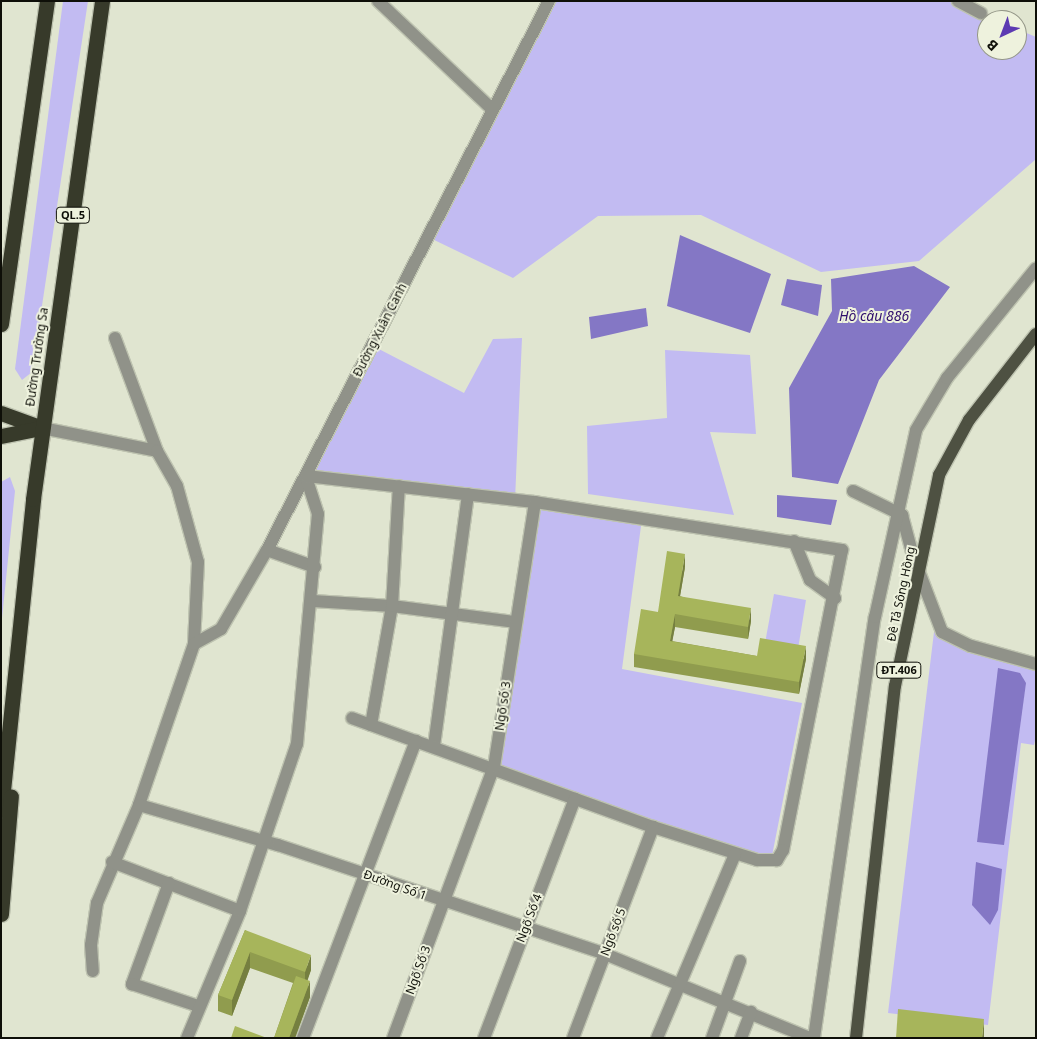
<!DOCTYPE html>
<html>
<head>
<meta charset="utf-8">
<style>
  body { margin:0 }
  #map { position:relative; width:1037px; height:1039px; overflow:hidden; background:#e0e5d0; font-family:"Noto Sans",sans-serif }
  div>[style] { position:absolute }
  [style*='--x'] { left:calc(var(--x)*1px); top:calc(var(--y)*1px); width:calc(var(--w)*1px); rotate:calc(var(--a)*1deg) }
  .green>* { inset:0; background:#c2bbf2 }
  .water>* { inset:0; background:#8477c5 }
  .roads { filter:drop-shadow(1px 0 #bec3b0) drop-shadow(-1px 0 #bec3b0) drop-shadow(0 1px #bec3b0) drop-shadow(0 -1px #bec3b0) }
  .minor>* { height:12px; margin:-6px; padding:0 6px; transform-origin:6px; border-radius:6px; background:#909289 }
  .major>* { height:12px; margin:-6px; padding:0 6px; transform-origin:6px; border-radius:6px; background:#4e5142 }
  .highway>* { height:15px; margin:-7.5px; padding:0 7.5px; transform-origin:7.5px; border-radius:7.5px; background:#373a2a }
  .wall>* { inset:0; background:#909c4e }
  .shaded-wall>* { inset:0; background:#757f40 }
  .building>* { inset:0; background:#a7b55b }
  span { translate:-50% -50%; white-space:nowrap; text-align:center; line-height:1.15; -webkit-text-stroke:4px #eef2dd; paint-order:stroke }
  .shield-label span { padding:1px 4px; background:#eef2dd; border:1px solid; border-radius:4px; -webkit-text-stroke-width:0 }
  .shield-label { font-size:11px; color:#0e0f08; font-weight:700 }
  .street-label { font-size:12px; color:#0e0f08 }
  .water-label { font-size:14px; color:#2f0d6c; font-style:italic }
  .frame { position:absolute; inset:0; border:2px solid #0e0f08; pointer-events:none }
  .north { position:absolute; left:977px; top:10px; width:50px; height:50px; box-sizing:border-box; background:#eef2dd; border:1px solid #949788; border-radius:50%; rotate:223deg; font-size:14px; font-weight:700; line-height:20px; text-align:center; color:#0e0f08 }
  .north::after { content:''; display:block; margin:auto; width:18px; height:22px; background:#5c3ab2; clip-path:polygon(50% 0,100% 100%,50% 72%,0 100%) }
</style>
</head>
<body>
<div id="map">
  <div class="green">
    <i style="clip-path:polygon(63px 1px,88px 1px,32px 372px,22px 380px,15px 369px)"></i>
    <i style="clip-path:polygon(549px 1px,952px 1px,995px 20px,987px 20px,987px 50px,1017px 50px,1017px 29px,1036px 37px,1035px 160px,919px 261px,821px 272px,701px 215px,598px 216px,513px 278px,428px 237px)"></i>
    <i style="clip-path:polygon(522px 338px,515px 500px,306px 476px,373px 346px,464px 393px,493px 339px)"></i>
    <i style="clip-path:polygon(665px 350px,750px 355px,756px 434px,710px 432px,734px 515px,588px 494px,587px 426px,667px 418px)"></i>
    <i style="clip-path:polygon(10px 477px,15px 491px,1px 628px,1px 482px)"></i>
    <i style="clip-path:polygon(535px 502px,641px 526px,622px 669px,802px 703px,771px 861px,494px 767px)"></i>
    <i style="clip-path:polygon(774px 594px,806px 600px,798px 649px,765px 643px)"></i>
    <i style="clip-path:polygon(934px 632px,1036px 670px,1036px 736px,1034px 745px,1021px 743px,988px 1025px,888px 1013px)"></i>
  </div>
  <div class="water">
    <i style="clip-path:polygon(680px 235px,771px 274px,750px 333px,667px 306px)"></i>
    <i style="clip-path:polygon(914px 266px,950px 287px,879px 380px,838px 484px,792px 477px,789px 388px,832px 311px,831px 279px)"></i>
    <i style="clip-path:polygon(787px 279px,822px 285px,818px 316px,781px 305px)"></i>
    <i style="clip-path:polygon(646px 308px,648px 326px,591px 339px,589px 317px)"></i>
    <i style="clip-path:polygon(777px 495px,837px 500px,831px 525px,777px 517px)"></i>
    <i style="clip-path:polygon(998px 668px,1020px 673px,1026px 683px,1004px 845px,977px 842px)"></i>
    <i style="clip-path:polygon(976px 862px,1002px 869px,998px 910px,990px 925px,972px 905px)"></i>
  </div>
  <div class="roads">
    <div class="minor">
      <i style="--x:378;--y:1;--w:158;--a:43.5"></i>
      <i style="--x:958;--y:1;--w:26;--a:28"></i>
      <i style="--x:115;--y:338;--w:121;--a:69.6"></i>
      <i style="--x:42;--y:428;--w:117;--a:11.3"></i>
      <i style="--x:157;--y:451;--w:40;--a:60.3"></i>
      <i style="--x:177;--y:486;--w:79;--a:74.6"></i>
      <i style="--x:198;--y:562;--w:82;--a:92.8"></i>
      <i style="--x:194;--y:644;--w:170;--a:108.9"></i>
      <i style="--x:139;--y:805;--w:107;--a:113.2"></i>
      <i style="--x:97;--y:903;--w:42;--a:98.1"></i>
      <i style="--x:91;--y:945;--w:26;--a:86"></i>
      <i style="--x:853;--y:491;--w:55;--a:26.1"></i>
      <i style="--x:902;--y:515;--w:42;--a:75"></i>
      <i style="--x:913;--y:556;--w:81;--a:69.1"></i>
      <i style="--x:942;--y:632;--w:32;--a:26"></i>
      <i style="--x:971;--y:646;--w:67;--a:15.5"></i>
      <i style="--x:794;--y:541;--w:42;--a:67.7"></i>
      <i style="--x:810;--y:580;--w:31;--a:36"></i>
      <i style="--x:267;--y:550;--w:51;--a:19.5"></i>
      <i style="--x:313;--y:601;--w:79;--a:3.6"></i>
      <i style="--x:392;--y:606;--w:125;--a:7.4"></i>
      <i style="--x:194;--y:644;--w:31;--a:-29"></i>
      <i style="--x:221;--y:629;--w:91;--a:-59.8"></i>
      <i style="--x:267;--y:550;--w:617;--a:-62.81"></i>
      <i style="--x:371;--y:725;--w:121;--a:-80"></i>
      <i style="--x:392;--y:606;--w:120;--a:-86.7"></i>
      <i style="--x:434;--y:746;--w:254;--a:-82.3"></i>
      <i style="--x:139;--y:805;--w:145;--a:16.1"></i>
      <i style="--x:278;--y:845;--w:345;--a:18.4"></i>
      <i style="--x:605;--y:954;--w:222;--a:22.3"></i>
      <i style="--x:112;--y:862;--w:137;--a:20.9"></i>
      <i style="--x:169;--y:883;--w:108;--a:110.1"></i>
      <i style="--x:132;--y:984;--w:70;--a:18.4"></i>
      <i style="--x:187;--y:1038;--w:138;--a:-67.3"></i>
      <i style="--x:240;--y:911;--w:176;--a:-71.2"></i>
      <i style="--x:297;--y:744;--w:231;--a:-84.8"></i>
      <i style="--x:318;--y:514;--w:40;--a:-108"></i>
      <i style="--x:306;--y:476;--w:230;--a:6.5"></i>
      <i style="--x:535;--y:502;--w:311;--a:8.9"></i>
      <i style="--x:842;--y:550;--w:306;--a:101.1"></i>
      <i style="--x:783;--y:850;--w:12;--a:121"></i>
      <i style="--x:777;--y:860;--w:20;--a:180"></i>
      <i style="--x:757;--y:860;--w:109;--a:-162.4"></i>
      <i style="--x:653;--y:827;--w:320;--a:-160.1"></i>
      <i style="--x:303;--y:1038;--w:318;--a:-69.2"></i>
      <i style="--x:393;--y:1038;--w:289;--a:-69.6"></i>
      <i style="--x:494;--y:767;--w:268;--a:-81.2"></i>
      <i style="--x:484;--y:1038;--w:256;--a:-69.2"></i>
      <i style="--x:573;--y:1038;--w:226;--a:-69.2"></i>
      <i style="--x:657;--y:1038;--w:200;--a:-67"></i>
      <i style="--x:712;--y:1038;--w:82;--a:-70"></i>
      <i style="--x:741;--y:1038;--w:28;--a:-69"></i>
      <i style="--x:814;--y:1038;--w:425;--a:-81.8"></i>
      <i style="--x:875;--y:617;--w:191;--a:-77.6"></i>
      <i style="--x:916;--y:430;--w:61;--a:-59.2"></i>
      <i style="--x:947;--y:378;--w:141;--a:-51"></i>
    </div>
    <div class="major">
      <i style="--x:856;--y:1038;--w:354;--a:-83.7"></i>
      <i style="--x:895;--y:686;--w:216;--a:-78.2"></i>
      <i style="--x:939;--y:475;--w:63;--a:-61.4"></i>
      <i style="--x:969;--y:420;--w:109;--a:-52.1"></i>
    </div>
    <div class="highway">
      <i style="--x:1;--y:324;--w:326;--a:-81.9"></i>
      <i style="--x:1;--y:413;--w:44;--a:20.1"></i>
      <i style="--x:1;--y:436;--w:41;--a:-11.3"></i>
      <i style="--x:1;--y:810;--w:313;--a:-84.1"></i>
      <i style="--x:33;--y:499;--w:503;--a:-82.11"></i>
      <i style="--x:1;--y:914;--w:118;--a:-85.2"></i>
    </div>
  </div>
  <div class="wall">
    <i style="clip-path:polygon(685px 567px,680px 596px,751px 621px,748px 639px,675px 627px,672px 641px,757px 656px,806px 659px,799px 694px,634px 667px,634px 654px,658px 612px)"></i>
    <i style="clip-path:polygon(245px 930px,311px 970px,307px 980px,310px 997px,295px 1038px,274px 1038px,293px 983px,250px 968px,232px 1016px,218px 1011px,218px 995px)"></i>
  </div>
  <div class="shaded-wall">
    <i style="clip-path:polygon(685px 554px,685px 567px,678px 608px,678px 596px)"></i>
    <i style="clip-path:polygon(751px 608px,751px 621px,748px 639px,748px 627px)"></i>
    <i style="clip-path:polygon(675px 614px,675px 627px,670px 654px,670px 641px)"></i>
    <i style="clip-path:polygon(806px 646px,806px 659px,799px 694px,799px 682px)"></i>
    <i style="clip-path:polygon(250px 952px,250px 968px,232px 1016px,232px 1000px)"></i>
    <i style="clip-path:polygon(311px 955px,311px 970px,305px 988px,305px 972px)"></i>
    <i style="clip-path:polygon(310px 981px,310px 997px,295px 1038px,289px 1038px)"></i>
    <i style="clip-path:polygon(984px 1019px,984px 1038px,982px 1038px)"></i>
  </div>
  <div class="building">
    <i style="clip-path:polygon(667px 551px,685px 554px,678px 596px,751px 608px,748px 627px,675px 614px,670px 641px,757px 656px,760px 638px,806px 646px,799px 682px,634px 654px,641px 609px,658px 612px)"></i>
    <i style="clip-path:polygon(245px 930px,311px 955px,305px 972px,250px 952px,232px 1000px,218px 995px)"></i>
    <i style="clip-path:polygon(296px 976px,310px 981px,289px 1038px,274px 1038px)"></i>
    <i style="clip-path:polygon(898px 1009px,984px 1019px,982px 1038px,896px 1038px)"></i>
    <i style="clip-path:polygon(235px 1026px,267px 1038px,231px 1038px)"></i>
  </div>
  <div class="shield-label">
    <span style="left:73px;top:215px">QL.5</span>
    <span style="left:899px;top:670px">ĐT.406</span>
  </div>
  <div class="street-label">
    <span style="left:380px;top:330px;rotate:-63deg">Đường Xuân Canh</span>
    <span style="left:37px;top:357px;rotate:-82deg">Đường Trường Sa</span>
    <span style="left:901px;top:594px;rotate:-78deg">Đê Tả Sông Hồng</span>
    <span style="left:503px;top:706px;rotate:-82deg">Ngõ số 3</span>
    <span style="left:395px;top:885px;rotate:20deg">Đường Số 1</span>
    <span style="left:529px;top:918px;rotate:-69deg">Ngõ Số 4</span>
    <span style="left:613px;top:932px;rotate:-69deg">Ngõ số 5</span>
    <span style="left:418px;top:970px;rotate:-70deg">Ngõ Số 3</span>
  </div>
  <div class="water-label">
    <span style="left:874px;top:316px">Hồ câu 886</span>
  </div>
  <div class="frame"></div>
  <div class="north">B</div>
</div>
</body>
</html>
